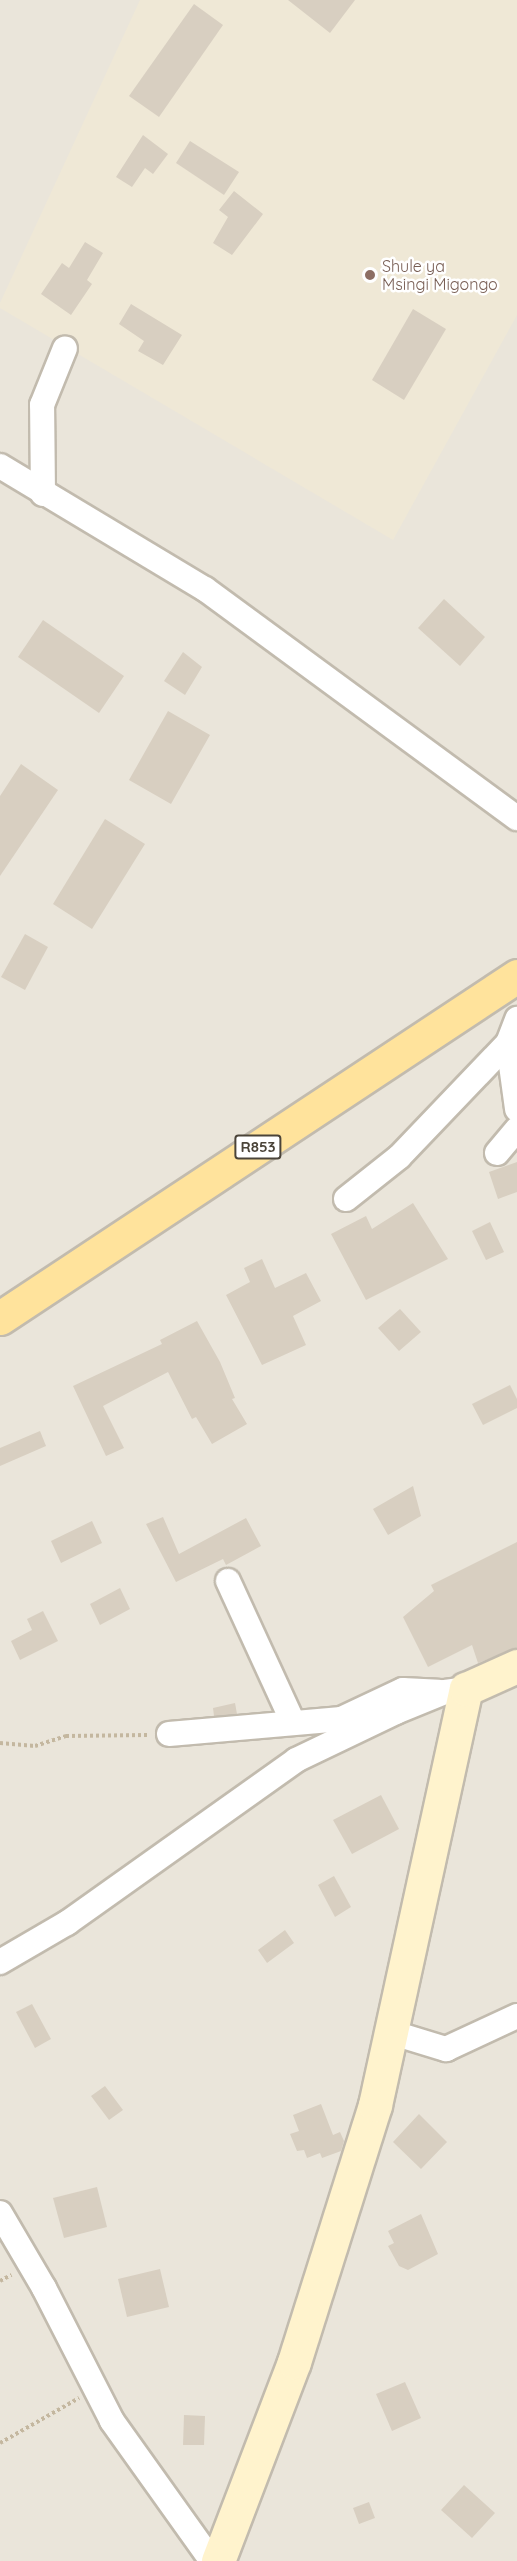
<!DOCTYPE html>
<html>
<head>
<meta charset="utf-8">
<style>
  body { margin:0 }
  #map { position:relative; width:517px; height:2561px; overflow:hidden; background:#f6f3ec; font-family:Quicksand,sans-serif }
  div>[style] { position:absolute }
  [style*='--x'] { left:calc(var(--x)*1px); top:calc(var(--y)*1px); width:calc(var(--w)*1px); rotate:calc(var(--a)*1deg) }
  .residential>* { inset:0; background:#eae5da }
  .education>* { inset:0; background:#efe8d6 }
  .building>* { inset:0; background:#d8cfc1 }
  .path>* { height:4px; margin-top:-2px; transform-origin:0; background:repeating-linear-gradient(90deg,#c4b79f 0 3px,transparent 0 6px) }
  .roads { filter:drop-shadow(2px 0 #c2bbae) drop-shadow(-2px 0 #c2bbae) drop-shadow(0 2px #c2bbae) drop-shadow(0 -2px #c2bbae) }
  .street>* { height:24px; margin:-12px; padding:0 12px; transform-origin:12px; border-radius:12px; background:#fff }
  .secondary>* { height:33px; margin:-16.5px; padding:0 16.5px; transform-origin:16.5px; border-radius:16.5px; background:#fff3cd }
  .primary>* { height:33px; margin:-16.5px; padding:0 16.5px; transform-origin:16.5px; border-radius:16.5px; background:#ffe39c }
  .dots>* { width:16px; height:16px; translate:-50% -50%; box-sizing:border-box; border:3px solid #fff; border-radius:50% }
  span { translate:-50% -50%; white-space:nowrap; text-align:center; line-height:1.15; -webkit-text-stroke:5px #fff; paint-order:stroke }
  .shield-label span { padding:2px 4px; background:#fff; border:2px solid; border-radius:4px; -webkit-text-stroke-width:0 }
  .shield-label { font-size:15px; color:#4b4439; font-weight:700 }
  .education-label { font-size:16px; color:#785e54 }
  .left { translate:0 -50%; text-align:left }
</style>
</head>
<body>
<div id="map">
  <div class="residential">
    <i style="clip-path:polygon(0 0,517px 0,517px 2561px,0 2561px)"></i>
  </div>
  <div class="education">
    <i style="clip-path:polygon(140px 0,517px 0,517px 315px,393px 540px,0 308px,0 303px)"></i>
  </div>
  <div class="building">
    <i style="clip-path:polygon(288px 0,355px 0,330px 33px)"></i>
    <i style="clip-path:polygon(194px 4px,223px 25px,159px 117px,129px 96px)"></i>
    <i style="clip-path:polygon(143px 135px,168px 154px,153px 174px,145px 168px,132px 187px,116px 177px)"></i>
    <i style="clip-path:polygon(190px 141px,239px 172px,224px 195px,176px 163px)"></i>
    <i style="clip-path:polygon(234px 191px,263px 214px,232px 255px,213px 243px,228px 217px,219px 210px)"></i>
    <i style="clip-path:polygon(85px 242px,103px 253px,87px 280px,92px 284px,71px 315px,41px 294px,62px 263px,69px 268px)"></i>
    <i style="clip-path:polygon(131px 304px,182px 335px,163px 365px,138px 351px,144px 341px,119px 324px)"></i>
    <i style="clip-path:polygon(413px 309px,446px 329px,404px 400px,372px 380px)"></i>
    <i style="clip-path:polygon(444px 599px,485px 637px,460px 666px,418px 628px)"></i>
    <i style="clip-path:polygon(43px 620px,124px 676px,99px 713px,18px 657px)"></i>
    <i style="clip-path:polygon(183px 652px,202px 667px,185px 695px,164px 681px)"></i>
    <i style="clip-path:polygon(168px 711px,210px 735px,171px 804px,129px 780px)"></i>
    <i style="clip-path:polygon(21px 764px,58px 790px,0 876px,0 796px)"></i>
    <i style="clip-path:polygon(105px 819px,145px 844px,92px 929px,53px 904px)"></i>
    <i style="clip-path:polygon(25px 934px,48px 947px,25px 990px,1px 977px)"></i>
    <i style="clip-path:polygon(517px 1162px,517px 1192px,498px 1199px,489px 1172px)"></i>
    <i style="clip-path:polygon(413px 1203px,448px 1259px,366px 1300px,331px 1234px,366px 1216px,372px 1229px)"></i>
    <i style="clip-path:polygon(490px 1222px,504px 1252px,486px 1260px,472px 1231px)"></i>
    <i style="clip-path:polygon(262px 1259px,275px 1288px,306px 1273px,321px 1301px,293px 1316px,306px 1345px,262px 1365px,226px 1295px,250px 1282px,244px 1268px)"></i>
    <i style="clip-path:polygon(400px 1309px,421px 1332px,399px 1351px,378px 1328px)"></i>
    <i style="clip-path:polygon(197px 1321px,220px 1362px,235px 1398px,232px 1399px,247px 1424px,212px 1444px,196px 1417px,192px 1419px,168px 1372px,103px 1406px,124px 1448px,106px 1456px,73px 1386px,162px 1344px,160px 1340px)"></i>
    <i style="clip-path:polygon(510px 1385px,517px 1399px,517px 1408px,483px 1425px,472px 1404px)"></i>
    <i style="clip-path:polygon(40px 1431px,46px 1446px,0 1466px,0 1448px)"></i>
    <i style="clip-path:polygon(413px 1486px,421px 1516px,388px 1535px,373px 1509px)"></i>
    <i style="clip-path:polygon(163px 1517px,179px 1554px,246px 1518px,261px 1546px,226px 1565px,223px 1559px,176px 1582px,146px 1524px)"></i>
    <i style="clip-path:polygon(92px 1521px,102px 1543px,61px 1563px,51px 1541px)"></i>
    <i style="clip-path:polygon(517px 1542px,517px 1648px,478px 1663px,472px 1645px,428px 1667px,403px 1617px,434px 1591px,431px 1585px)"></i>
    <i style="clip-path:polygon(120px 1588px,130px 1609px,100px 1625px,90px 1604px)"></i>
    <i style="clip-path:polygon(43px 1611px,58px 1641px,20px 1660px,11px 1641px,32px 1630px,27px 1619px)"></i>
    <i style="clip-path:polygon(235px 1703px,237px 1714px,214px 1716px,213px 1708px)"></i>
    <i style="clip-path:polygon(381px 1795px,399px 1829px,352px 1854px,333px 1820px)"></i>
    <i style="clip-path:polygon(334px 1876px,351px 1907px,335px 1917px,318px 1885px)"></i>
    <i style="clip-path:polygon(285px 1930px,294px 1943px,267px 1963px,258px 1950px)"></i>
    <i style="clip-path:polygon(32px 2004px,51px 2039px,35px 2048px,16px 2012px)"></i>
    <i style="clip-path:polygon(105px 2086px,123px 2110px,109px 2120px,91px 2096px)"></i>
    <i style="clip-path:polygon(321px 2104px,333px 2135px,340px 2132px,344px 2141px,341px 2151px,322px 2158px,320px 2153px,307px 2158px,304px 2150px,297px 2151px,290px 2134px,299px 2131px,293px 2115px)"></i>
    <i style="clip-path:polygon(419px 2114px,447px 2142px,421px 2169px,393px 2142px)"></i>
    <i style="clip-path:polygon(97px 2187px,107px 2227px,64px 2238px,53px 2198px)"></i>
    <i style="clip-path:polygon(421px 2214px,438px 2254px,408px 2270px,399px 2266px,388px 2246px,394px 2243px,388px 2231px)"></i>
    <i style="clip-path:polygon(160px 2269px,169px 2307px,127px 2317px,118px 2279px)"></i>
    <i style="clip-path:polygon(405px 2382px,421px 2418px,392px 2431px,376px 2394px)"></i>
    <i style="clip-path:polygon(184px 2415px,205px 2416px,204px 2445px,183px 2445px)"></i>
    <i style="clip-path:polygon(464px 2485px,495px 2513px,472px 2538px,441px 2510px)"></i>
    <i style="clip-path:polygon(369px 2502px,375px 2518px,359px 2524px,353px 2508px)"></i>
  </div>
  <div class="path">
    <i style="--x:0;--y:1743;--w:35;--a:5"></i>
    <i style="--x:35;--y:1746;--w:33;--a:-18"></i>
    <i style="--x:66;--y:1736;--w:81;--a:-0.7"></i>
    <i style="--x:0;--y:2281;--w:13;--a:-29"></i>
    <i style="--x:0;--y:2443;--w:91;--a:-29.7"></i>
  </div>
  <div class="roads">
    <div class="street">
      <i style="--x:0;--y:466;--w:239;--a:31"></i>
      <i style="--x:205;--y:589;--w:387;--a:36.3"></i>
      <i style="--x:43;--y:494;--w:89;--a:-90.6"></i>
      <i style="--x:42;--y:405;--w:61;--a:-68"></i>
      <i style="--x:508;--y:1043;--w:67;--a:82.2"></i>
      <i style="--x:497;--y:1153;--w:31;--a:-50"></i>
      <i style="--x:346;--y:1199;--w:68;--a:-38.4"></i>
      <i style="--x:399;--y:1157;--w:158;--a:-46.3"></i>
      <i style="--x:508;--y:1043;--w:26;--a:-69"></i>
      <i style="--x:228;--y:1581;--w:155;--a:65.3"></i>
      <i style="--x:169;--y:1734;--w:173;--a:-5"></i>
      <i style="--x:341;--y:1719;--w:68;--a:-25.1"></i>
      <i style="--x:403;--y:1690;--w:35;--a:3"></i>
      <i style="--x:0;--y:1962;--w:78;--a:-30.2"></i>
      <i style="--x:67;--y:1923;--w:281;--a:-35.4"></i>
      <i style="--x:296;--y:1760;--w:111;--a:-25.6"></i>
      <i style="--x:396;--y:1712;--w:53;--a:-22.2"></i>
      <i style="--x:445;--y:1692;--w:21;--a:-8"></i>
      <i style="--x:390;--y:2032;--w:59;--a:16.9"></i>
      <i style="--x:446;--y:2049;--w:78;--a:-24.9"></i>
      <i style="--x:0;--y:2213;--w:87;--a:59.6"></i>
      <i style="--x:44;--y:2288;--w:149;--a:62.9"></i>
      <i style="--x:112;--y:2421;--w:172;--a:54.5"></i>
    </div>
    <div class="secondary">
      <i style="--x:218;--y:2561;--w:213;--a:-69.1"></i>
      <i style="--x:294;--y:2362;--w:269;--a:-72.5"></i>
      <i style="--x:375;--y:2105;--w:426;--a:-77.7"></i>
      <i style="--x:466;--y:1689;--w:56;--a:-24.3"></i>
    </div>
    <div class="primary">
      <i style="--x:0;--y:1318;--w:620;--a:-33.48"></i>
    </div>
  </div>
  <div class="dots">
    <i style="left:370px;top:275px;background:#8d6e63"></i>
  </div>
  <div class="shield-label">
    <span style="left:258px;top:1147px">R853</span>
  </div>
  <div class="education-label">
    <span class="left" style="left:382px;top:275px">Shule ya<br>Msingi Migongo</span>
  </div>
</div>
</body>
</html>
